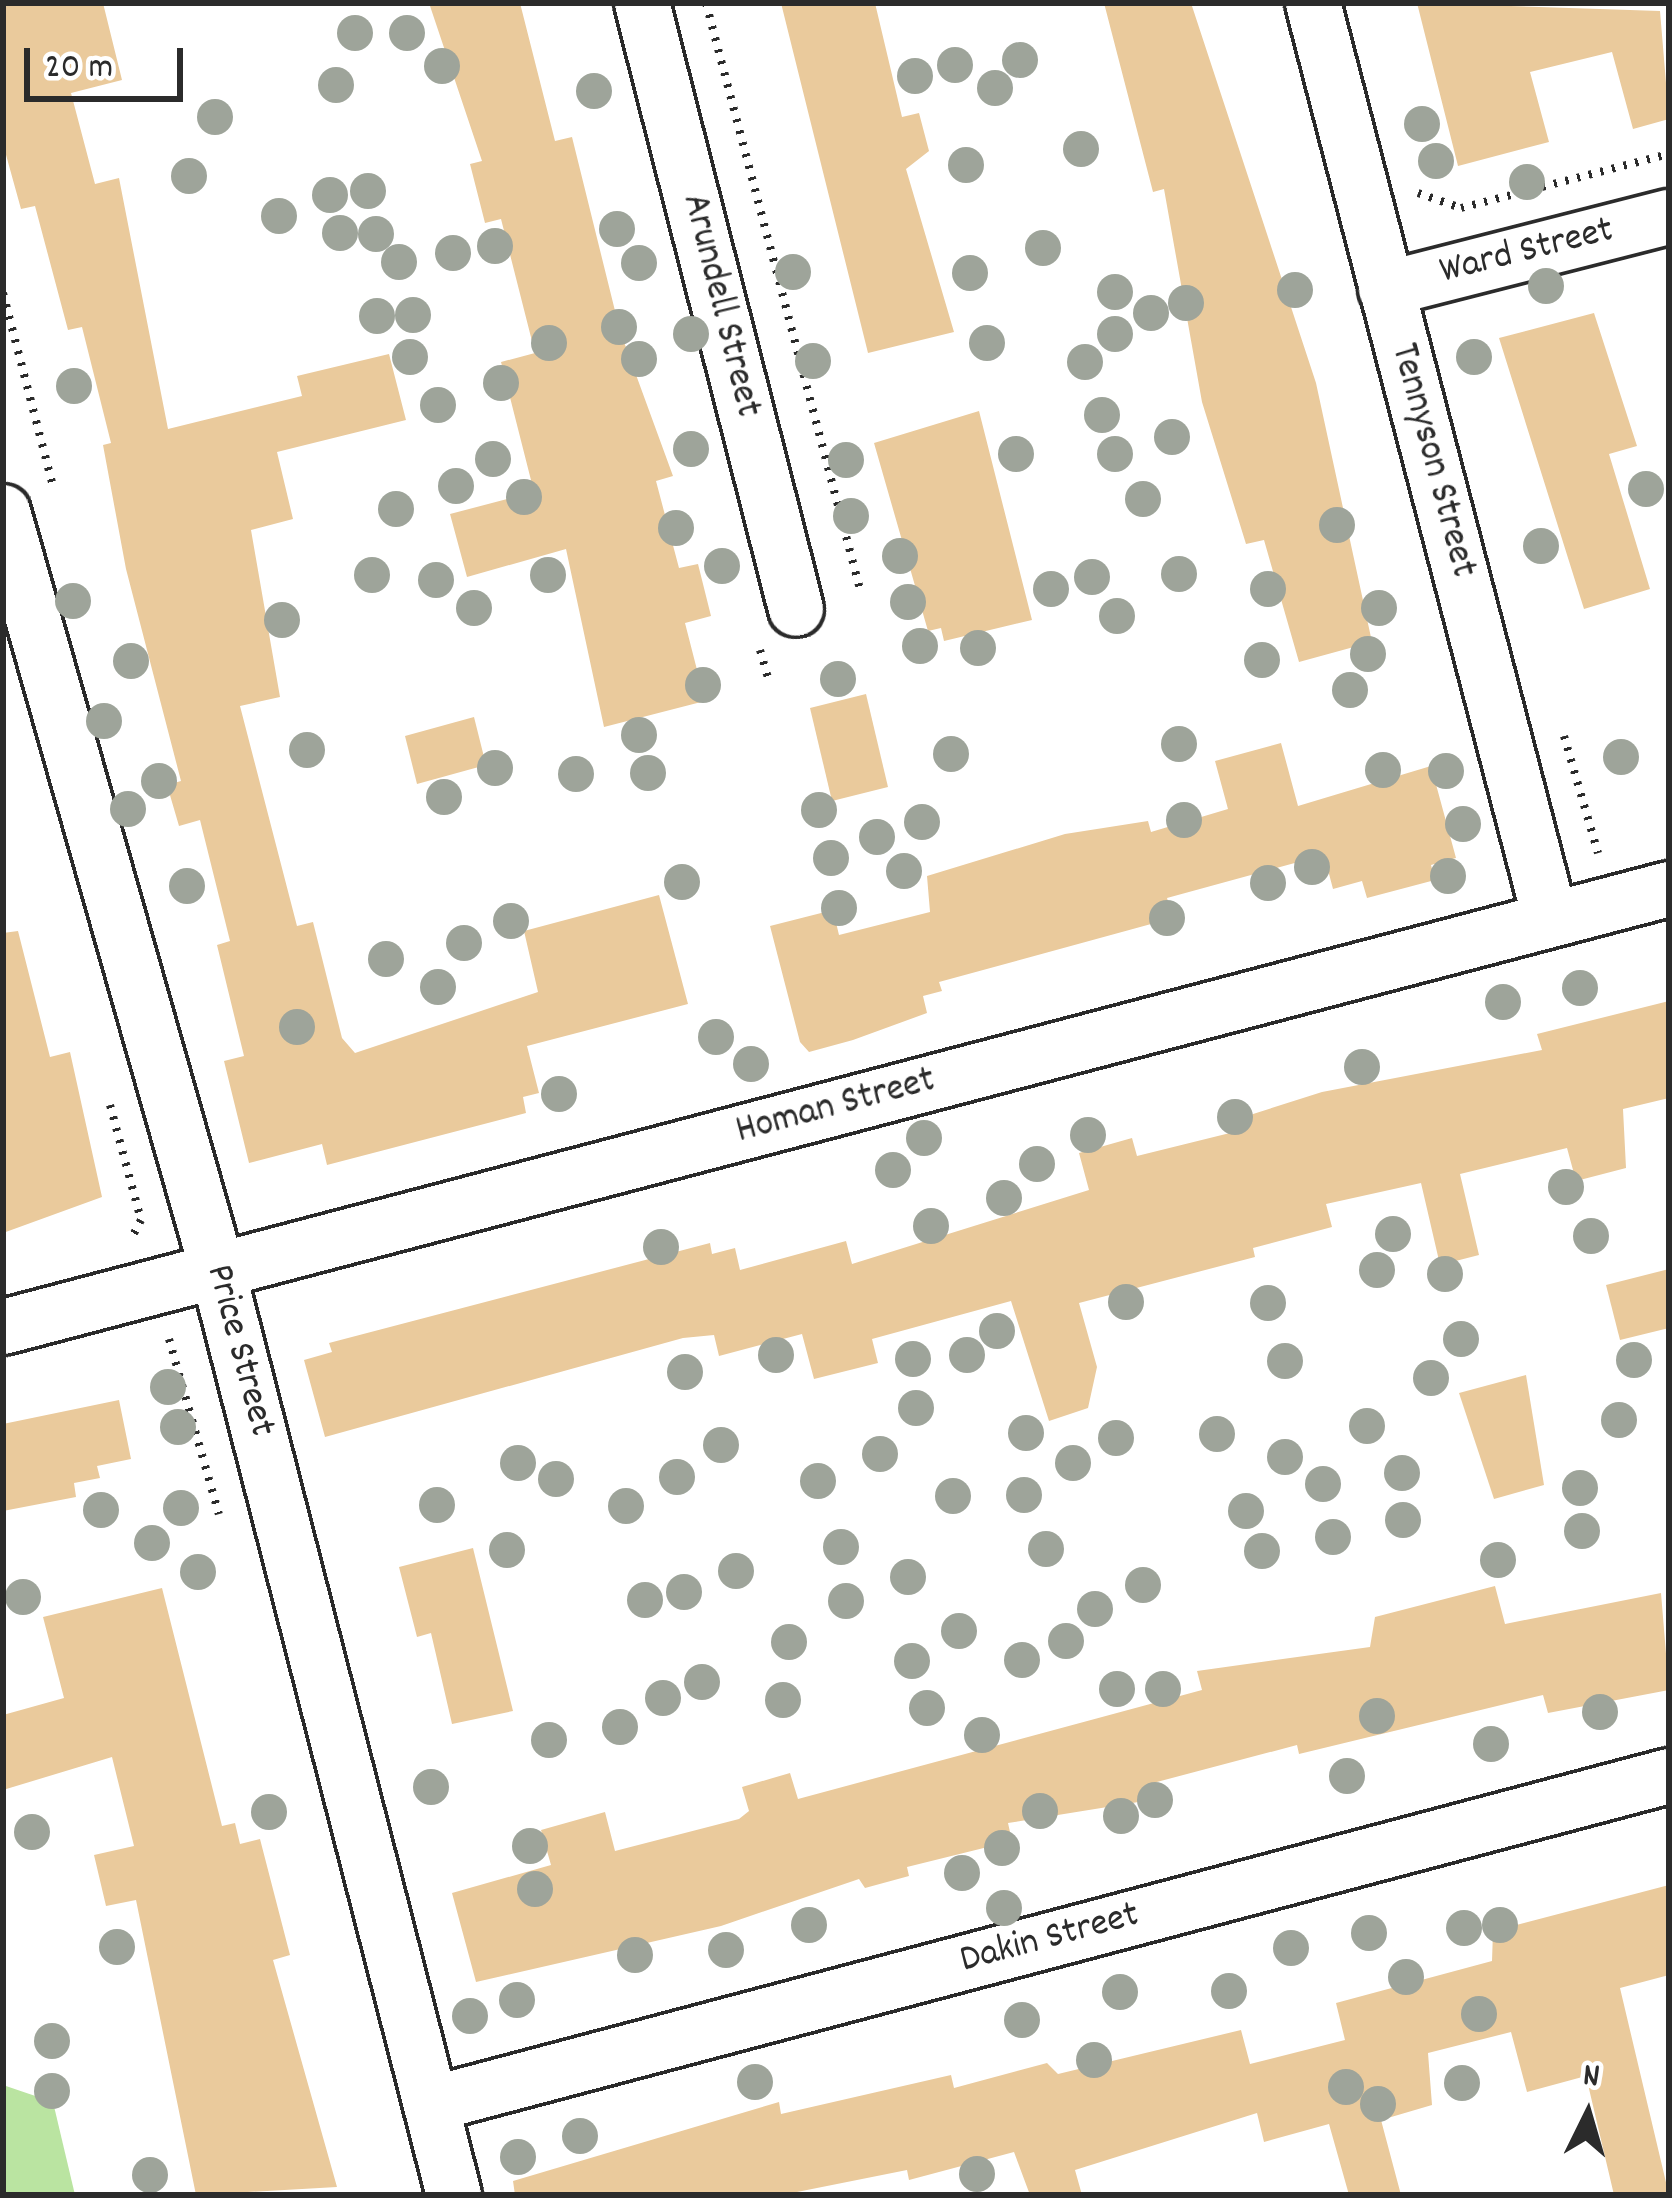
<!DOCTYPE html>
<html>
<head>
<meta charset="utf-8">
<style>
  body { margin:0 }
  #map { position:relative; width:1672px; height:2198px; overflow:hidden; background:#fff; font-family:Dekko,sans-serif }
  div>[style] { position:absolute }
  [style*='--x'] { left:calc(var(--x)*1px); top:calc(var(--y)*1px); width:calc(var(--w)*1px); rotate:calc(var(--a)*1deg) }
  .green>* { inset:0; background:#bae4a1 }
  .building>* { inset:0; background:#eaca9c }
  .path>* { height:8px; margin-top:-4px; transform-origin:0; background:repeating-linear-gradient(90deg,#2b2b2b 0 3px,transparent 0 12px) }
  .roads { filter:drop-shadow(3px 0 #2b2b2b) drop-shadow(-3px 0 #2b2b2b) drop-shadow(0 3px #2b2b2b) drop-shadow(0 -3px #2b2b2b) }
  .street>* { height:54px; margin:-27px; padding:0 27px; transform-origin:27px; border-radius:27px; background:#fff }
  .trees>* { width:36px; height:36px; margin:-18px; border-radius:50%; background:#9ea49a }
  span { translate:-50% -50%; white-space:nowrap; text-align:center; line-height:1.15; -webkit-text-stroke:9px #fff; paint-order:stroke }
  .street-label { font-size:39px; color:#2b2b2b }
  .frame { position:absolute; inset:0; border:6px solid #2b2b2b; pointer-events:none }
  .north { position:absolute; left:1528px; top:2054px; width:120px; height:120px; -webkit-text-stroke:9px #fff; paint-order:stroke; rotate:5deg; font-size:33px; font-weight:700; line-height:48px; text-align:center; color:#2b2b2b }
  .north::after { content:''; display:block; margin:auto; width:42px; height:54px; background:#2b2b2b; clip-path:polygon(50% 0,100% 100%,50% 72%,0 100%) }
  .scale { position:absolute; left:24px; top:48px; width:159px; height:54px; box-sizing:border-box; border:6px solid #2b2b2b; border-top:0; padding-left:15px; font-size:36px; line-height:42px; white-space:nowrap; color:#2b2b2b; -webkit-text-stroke:9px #fff; paint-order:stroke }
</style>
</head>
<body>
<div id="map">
  <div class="green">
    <i style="clip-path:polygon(3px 2085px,53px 2102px,75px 2195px,3px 2195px)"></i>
  </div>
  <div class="building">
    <i style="clip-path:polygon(3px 3px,103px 3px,122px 80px,71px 93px,95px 184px,119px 178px,168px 429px,302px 396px,297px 376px,389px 354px,406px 420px,277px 452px,293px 519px,251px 530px,280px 697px,240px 706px,297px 926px,313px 922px,342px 1038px,355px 1053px,538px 992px,524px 931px,659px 895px,688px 1004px,527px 1046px,539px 1093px,523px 1097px,526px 1113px,327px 1165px,322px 1144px,249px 1163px,224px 1061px,244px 1056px,217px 945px,230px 941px,200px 820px,179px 826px,167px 785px,181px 781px,126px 569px,103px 445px,111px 443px,82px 327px,68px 330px,35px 206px,21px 209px,3px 144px)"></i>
    <i style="clip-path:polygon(429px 3px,520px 3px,555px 141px,572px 137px,620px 331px,673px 476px,656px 481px,679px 568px,698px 564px,711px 616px,685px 623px,705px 701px,604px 727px,566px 549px,467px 577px,450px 514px,534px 492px,501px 362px,535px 353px,501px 219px,485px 223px,470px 164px,482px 161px)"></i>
    <i style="clip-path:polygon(781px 3px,875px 3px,902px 117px,919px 113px,929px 151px,906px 169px,954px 332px,868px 353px)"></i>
    <i style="clip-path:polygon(1104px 3px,1191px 3px,1316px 383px,1372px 642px,1299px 662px,1264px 540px,1246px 544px,1202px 402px,1164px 189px,1153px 192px)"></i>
    <i style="clip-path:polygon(1417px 3px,1660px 11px,1669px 119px,1633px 129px,1612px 52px,1530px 72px,1549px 142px,1458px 166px)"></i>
    <i style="clip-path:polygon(1594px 313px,1637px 446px,1609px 454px,1650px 589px,1584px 609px,1499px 338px)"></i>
    <i style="clip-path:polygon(979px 411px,1032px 620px,944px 641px,941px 628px,928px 631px,874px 443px)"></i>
    <i style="clip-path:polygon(866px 694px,888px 787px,832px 801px,810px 708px)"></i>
    <i style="clip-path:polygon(474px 717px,486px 765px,417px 784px,405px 736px)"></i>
    <i style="clip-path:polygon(1281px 743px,1298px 806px,1431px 766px,1456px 858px,1431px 865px,1435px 880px,1367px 898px,1362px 881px,1333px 889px,1324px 855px,1167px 898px,1173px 918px,939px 982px,942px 991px,923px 996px,927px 1013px,853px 1040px,809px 1052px,800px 1042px,770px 926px,833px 910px,839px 935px,930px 912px,927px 876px,1065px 834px,1148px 821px,1151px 832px,1228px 809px,1215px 761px)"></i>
    <i style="clip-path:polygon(18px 931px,50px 1057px,70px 1052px,102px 1197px,3px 1233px,3px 933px)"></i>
    <i style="clip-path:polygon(1669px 1001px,1669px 1098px,1623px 1109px,1626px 1168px,1576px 1181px,1567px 1148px,1460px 1174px,1479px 1255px,1440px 1265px,1421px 1183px,1326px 1204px,1332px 1227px,1253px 1248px,1255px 1257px,1079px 1303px,1097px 1367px,1088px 1408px,1049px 1421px,1011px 1301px,872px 1339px,878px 1363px,814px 1379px,802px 1334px,719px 1356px,714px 1335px,683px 1338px,325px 1437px,304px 1360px,332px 1352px,329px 1343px,710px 1243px,712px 1254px,735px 1248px,740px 1270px,846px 1241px,852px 1264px,1089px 1190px,1079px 1153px,1132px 1138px,1137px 1156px,1234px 1132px,1231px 1121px,1322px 1092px,1542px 1050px,1537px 1034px)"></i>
    <i style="clip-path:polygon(1669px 1269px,1669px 1328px,1620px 1340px,1606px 1285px)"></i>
    <i style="clip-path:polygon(1526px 1375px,1544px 1485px,1494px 1499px,1459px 1393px)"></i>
    <i style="clip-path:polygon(119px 1400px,131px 1459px,97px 1466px,100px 1478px,74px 1483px,76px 1497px,3px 1511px,3px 1424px)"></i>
    <i style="clip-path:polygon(473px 1548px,513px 1711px,452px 1724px,431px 1633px,417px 1637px,399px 1567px)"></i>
    <i style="clip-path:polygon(1495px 1586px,1505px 1624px,1661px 1593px,1669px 1690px,1548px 1713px,1543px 1695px,1299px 1754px,1297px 1745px,1153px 1783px,1157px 1799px,1008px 1823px,1012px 1841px,907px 1867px,909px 1876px,865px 1888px,859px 1879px,721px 1926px,476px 1982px,452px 1893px,551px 1865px,541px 1830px,605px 1812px,615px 1851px,739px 1819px,749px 1811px,742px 1787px,790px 1773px,798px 1799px,1202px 1690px,1197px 1671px,1370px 1647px,1375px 1617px)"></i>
    <i style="clip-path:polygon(162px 1588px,222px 1826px,235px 1823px,240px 1844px,260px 1839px,290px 1955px,273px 1960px,337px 2187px,196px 2195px,136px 1900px,106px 1906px,94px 1855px,134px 1846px,112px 1757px,3px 1790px,3px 1715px,64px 1698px,43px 1617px)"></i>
    <i style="clip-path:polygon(1669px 1885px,1669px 1975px,1620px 1988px,1669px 2195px,1614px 2195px,1586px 2076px,1527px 2092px,1511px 2032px,1428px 2053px,1432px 2105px,1381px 2120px,1401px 2195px,1349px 2195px,1329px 2124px,1264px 2142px,1257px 2113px,1075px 2170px,1082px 2195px,1030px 2195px,1014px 2152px,909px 2180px,907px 2170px,782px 2195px,515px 2195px,513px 2181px,779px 2102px,781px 2114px,951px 2075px,954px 2088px,1047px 2063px,1058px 2074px,1241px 2030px,1250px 2064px,1345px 2040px,1336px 2003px,1492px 1961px,1493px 1931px)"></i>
  </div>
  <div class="path">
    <i style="--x:706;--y:3;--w:610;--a:75.28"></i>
    <i style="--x:1418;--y:193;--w:46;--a:19.2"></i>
    <i style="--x:1461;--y:208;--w:215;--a:-14.6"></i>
    <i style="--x:3;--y:293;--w:203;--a:75.5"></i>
    <i style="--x:760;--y:650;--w:29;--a:74"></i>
    <i style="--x:1564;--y:736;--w:122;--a:73.8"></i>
    <i style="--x:110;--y:1105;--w:119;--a:74.9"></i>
    <i style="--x:141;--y:1220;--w:21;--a:118"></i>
    <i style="--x:169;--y:1339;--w:182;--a:74.1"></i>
  </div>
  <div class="roads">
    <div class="street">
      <i style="--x:642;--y:3;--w:625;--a:75.74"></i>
      <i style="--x:1313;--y:3;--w:945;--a:75.48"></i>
      <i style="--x:1386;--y:289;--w:292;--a:-14.3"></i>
      <i style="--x:3;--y:512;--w:790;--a:74.2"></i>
      <i style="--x:218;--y:1272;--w:953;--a:75.66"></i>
      <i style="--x:3;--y:1327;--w:1723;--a:-14.73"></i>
      <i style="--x:432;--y:2104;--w:1280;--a:-14.85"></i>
    </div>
  </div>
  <div class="trees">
    <i style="left:355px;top:33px"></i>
    <i style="left:407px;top:33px"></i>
    <i style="left:1020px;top:60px"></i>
    <i style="left:955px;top:65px"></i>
    <i style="left:442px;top:66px"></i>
    <i style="left:915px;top:76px"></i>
    <i style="left:336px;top:85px"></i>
    <i style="left:995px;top:88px"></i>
    <i style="left:594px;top:91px"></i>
    <i style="left:215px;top:117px"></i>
    <i style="left:1422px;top:124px"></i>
    <i style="left:1081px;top:149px"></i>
    <i style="left:1436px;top:161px"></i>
    <i style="left:966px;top:165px"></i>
    <i style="left:189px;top:176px"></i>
    <i style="left:1527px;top:182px"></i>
    <i style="left:368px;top:191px"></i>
    <i style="left:330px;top:195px"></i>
    <i style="left:279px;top:216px"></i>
    <i style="left:617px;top:229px"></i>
    <i style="left:340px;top:233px"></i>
    <i style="left:376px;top:234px"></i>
    <i style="left:495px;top:246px"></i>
    <i style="left:1043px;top:248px"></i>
    <i style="left:453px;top:253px"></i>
    <i style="left:399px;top:262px"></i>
    <i style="left:639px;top:263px"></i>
    <i style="left:793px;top:272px"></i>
    <i style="left:970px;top:273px"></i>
    <i style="left:1546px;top:286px"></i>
    <i style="left:1295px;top:290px"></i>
    <i style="left:1115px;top:292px"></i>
    <i style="left:1186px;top:303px"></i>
    <i style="left:1151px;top:313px"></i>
    <i style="left:413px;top:315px"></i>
    <i style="left:377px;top:316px"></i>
    <i style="left:619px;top:327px"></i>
    <i style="left:691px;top:334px"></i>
    <i style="left:1115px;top:334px"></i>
    <i style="left:549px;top:343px"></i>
    <i style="left:987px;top:343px"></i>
    <i style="left:410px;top:357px"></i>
    <i style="left:1474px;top:357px"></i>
    <i style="left:639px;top:359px"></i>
    <i style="left:813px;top:361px"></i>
    <i style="left:1085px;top:362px"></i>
    <i style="left:501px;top:383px"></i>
    <i style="left:74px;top:386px"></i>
    <i style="left:438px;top:405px"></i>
    <i style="left:1102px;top:415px"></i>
    <i style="left:1172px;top:437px"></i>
    <i style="left:691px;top:449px"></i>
    <i style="left:1016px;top:454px"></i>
    <i style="left:1115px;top:454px"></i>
    <i style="left:493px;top:459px"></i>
    <i style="left:846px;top:460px"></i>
    <i style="left:456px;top:486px"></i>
    <i style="left:1646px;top:489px"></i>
    <i style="left:524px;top:497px"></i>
    <i style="left:1143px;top:499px"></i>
    <i style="left:396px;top:509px"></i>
    <i style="left:851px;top:516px"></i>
    <i style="left:1337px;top:525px"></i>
    <i style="left:676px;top:528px"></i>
    <i style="left:1541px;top:546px"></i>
    <i style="left:900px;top:556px"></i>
    <i style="left:722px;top:566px"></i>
    <i style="left:1179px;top:574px"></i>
    <i style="left:372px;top:575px"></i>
    <i style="left:548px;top:575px"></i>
    <i style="left:1092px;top:577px"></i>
    <i style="left:436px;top:580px"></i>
    <i style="left:1051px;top:589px"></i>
    <i style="left:1268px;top:589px"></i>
    <i style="left:73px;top:601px"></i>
    <i style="left:908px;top:602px"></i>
    <i style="left:474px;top:608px"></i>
    <i style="left:1379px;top:608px"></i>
    <i style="left:1117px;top:616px"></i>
    <i style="left:282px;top:620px"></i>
    <i style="left:920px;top:646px"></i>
    <i style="left:978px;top:648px"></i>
    <i style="left:1368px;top:654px"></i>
    <i style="left:1262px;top:660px"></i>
    <i style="left:131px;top:661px"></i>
    <i style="left:838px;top:679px"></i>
    <i style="left:703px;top:685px"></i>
    <i style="left:1350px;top:690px"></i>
    <i style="left:104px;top:721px"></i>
    <i style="left:639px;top:735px"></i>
    <i style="left:1179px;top:744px"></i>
    <i style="left:307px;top:750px"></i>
    <i style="left:951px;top:754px"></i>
    <i style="left:1621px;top:757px"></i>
    <i style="left:495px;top:768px"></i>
    <i style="left:1383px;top:770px"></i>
    <i style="left:1446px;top:771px"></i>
    <i style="left:648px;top:773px"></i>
    <i style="left:576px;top:774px"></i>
    <i style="left:159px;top:781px"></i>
    <i style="left:444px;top:797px"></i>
    <i style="left:128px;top:809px"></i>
    <i style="left:819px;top:810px"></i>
    <i style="left:1184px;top:820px"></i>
    <i style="left:922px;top:822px"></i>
    <i style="left:1463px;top:824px"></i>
    <i style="left:877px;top:837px"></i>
    <i style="left:831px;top:858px"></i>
    <i style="left:1312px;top:867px"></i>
    <i style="left:904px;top:871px"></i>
    <i style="left:1448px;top:876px"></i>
    <i style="left:682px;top:882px"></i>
    <i style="left:1268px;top:883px"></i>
    <i style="left:187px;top:886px"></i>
    <i style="left:839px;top:908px"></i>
    <i style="left:1167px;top:918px"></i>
    <i style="left:511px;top:921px"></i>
    <i style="left:464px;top:943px"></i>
    <i style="left:386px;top:959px"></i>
    <i style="left:438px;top:987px"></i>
    <i style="left:1580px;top:988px"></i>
    <i style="left:1503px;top:1002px"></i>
    <i style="left:297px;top:1027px"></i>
    <i style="left:716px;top:1037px"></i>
    <i style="left:751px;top:1064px"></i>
    <i style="left:1362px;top:1067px"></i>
    <i style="left:559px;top:1094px"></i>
    <i style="left:1235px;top:1117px"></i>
    <i style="left:1088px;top:1135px"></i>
    <i style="left:924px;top:1138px"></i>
    <i style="left:1037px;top:1164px"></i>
    <i style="left:893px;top:1170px"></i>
    <i style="left:1566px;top:1187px"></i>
    <i style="left:1004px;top:1198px"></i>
    <i style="left:931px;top:1226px"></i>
    <i style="left:1393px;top:1234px"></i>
    <i style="left:1591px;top:1236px"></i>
    <i style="left:661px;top:1247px"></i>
    <i style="left:1377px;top:1270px"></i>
    <i style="left:1445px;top:1274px"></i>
    <i style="left:1126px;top:1302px"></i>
    <i style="left:1268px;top:1303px"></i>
    <i style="left:997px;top:1331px"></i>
    <i style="left:1461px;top:1339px"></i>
    <i style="left:776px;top:1355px"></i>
    <i style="left:967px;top:1355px"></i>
    <i style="left:913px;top:1359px"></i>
    <i style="left:1634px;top:1360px"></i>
    <i style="left:1285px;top:1361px"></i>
    <i style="left:685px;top:1372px"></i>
    <i style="left:1431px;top:1378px"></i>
    <i style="left:168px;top:1387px"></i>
    <i style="left:916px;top:1408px"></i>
    <i style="left:1619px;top:1420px"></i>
    <i style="left:1367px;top:1426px"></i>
    <i style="left:178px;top:1427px"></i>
    <i style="left:1026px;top:1433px"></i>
    <i style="left:1217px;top:1434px"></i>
    <i style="left:1116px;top:1438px"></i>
    <i style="left:721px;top:1445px"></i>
    <i style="left:880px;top:1454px"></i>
    <i style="left:1285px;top:1457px"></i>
    <i style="left:518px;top:1463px"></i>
    <i style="left:1073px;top:1463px"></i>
    <i style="left:1402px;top:1473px"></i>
    <i style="left:677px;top:1477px"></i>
    <i style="left:556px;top:1479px"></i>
    <i style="left:818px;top:1481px"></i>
    <i style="left:1323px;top:1484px"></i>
    <i style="left:1580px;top:1488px"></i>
    <i style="left:1024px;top:1495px"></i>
    <i style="left:953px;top:1496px"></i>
    <i style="left:437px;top:1505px"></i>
    <i style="left:626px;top:1506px"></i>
    <i style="left:181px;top:1508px"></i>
    <i style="left:101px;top:1510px"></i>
    <i style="left:1246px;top:1511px"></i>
    <i style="left:1403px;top:1520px"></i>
    <i style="left:1582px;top:1531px"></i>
    <i style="left:1333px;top:1537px"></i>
    <i style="left:152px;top:1543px"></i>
    <i style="left:841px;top:1547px"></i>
    <i style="left:1046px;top:1549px"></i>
    <i style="left:507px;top:1550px"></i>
    <i style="left:1262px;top:1551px"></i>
    <i style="left:1498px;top:1560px"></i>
    <i style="left:736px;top:1571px"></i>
    <i style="left:198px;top:1572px"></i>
    <i style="left:908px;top:1577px"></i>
    <i style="left:1143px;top:1585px"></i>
    <i style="left:684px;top:1592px"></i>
    <i style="left:23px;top:1597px"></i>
    <i style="left:645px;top:1600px"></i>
    <i style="left:846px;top:1601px"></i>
    <i style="left:1095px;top:1609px"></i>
    <i style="left:959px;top:1631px"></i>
    <i style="left:1066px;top:1641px"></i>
    <i style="left:789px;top:1642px"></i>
    <i style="left:1022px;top:1660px"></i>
    <i style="left:912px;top:1661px"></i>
    <i style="left:702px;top:1682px"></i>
    <i style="left:1117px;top:1689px"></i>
    <i style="left:1163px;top:1689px"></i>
    <i style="left:663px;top:1698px"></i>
    <i style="left:783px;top:1700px"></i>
    <i style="left:927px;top:1708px"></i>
    <i style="left:1600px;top:1712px"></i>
    <i style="left:1377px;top:1716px"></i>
    <i style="left:620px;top:1727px"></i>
    <i style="left:982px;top:1735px"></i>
    <i style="left:549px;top:1740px"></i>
    <i style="left:1491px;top:1744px"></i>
    <i style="left:1347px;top:1776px"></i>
    <i style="left:431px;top:1787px"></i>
    <i style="left:1155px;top:1800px"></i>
    <i style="left:1040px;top:1811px"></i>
    <i style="left:269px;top:1812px"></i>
    <i style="left:1121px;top:1816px"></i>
    <i style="left:32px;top:1832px"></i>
    <i style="left:530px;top:1846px"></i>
    <i style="left:1002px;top:1848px"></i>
    <i style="left:962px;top:1873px"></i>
    <i style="left:535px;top:1889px"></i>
    <i style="left:1004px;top:1908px"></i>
    <i style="left:809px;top:1925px"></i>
    <i style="left:1500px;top:1925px"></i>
    <i style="left:1464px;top:1928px"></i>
    <i style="left:1369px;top:1933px"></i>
    <i style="left:117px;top:1947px"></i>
    <i style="left:1291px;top:1948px"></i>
    <i style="left:726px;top:1950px"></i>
    <i style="left:635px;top:1955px"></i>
    <i style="left:1406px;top:1977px"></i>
    <i style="left:1229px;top:1991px"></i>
    <i style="left:1120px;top:1992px"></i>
    <i style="left:517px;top:2000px"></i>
    <i style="left:1479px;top:2014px"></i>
    <i style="left:470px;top:2016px"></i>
    <i style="left:1022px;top:2020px"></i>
    <i style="left:52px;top:2041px"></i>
    <i style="left:1094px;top:2060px"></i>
    <i style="left:755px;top:2082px"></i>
    <i style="left:1462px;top:2083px"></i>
    <i style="left:1346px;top:2087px"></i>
    <i style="left:52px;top:2091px"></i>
    <i style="left:1378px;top:2104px"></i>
    <i style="left:580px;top:2136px"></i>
    <i style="left:518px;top:2157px"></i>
    <i style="left:977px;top:2174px"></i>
    <i style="left:150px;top:2175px"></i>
  </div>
  <div class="street-label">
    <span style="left:1527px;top:253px;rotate:-14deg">Ward Street</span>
    <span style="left:719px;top:306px;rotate:76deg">Arundell Street</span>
    <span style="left:1431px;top:461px;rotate:75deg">Tennyson Street</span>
    <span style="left:836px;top:1108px;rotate:-15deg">Homan Street</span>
    <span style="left:238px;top:1351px;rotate:75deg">Price Street</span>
    <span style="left:1050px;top:1940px;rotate:-15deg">Dakin Street</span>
  </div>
  <div class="frame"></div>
  <div class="north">N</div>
  <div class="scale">20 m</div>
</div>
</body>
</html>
